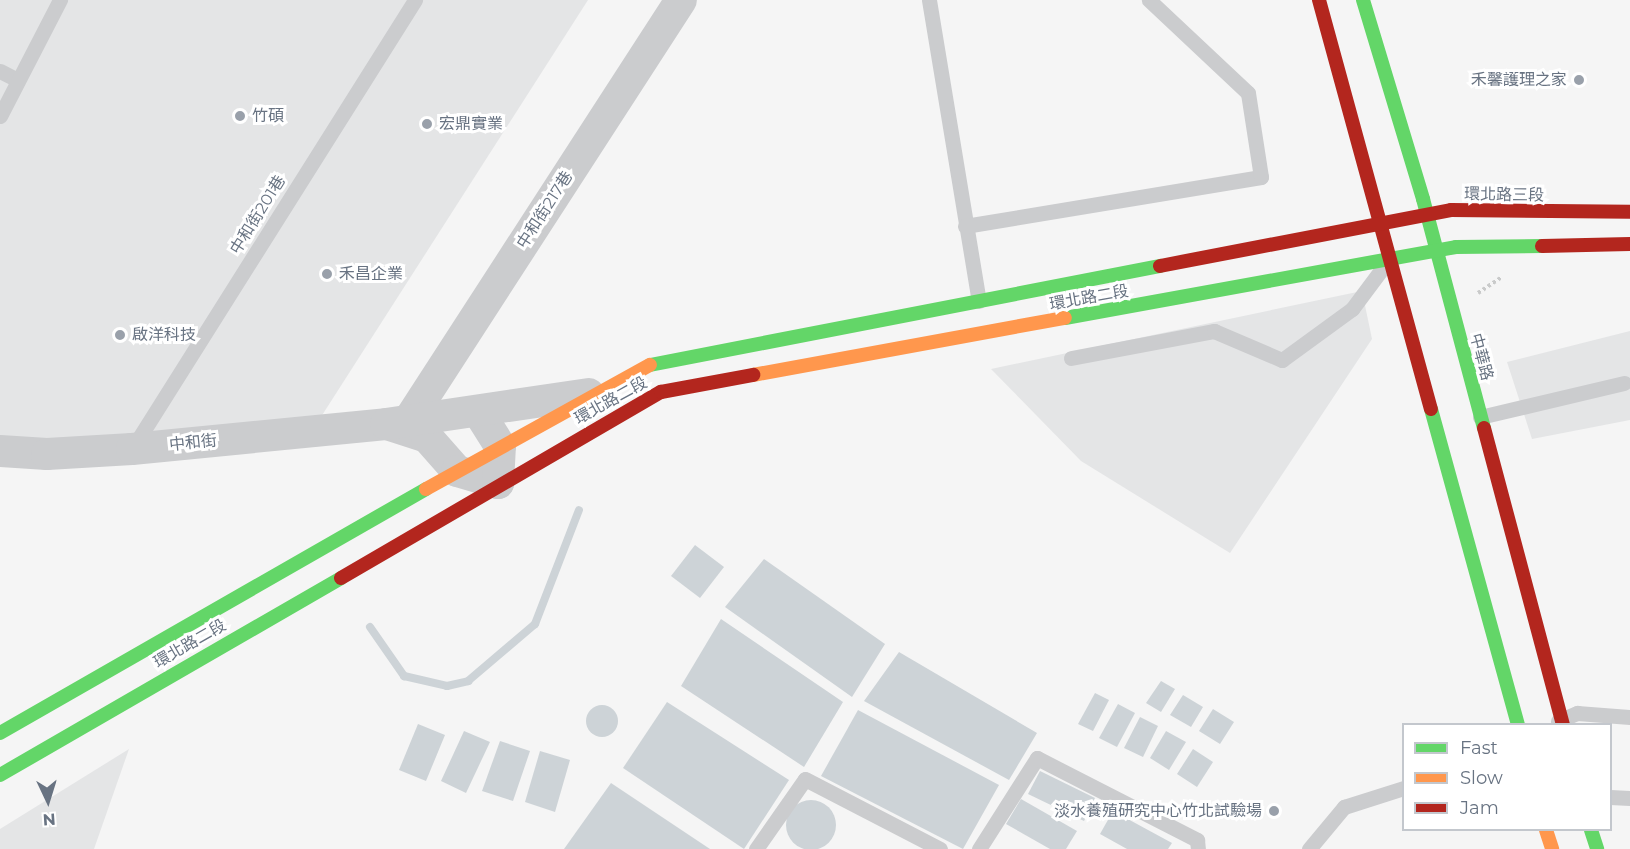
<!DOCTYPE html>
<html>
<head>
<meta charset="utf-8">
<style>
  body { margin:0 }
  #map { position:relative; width:1630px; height:849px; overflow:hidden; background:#f5f5f5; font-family:Montserrat,"Noto Sans TC",sans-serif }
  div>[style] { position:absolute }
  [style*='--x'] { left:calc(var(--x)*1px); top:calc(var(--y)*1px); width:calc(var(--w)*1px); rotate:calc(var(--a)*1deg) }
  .built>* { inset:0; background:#e4e5e6 }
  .water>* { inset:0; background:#cdd3d7 }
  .round { border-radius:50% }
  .stream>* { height:8px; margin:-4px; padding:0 4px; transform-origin:4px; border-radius:4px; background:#cdd3d7 }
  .path>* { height:4px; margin-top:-2px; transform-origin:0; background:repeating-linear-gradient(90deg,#c9caca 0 3px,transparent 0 6px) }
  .lane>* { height:15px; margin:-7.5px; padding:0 7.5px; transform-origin:7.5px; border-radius:7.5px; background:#cbccce }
  .street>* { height:32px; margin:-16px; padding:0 16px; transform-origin:16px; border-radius:16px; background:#cbccce }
  .fast>* { height:14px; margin:-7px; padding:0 7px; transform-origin:7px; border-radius:7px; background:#63d668 }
  .slow>* { height:14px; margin:-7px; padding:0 7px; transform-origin:7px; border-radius:7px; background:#ff974d }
  .jam>* { height:14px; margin:-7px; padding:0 7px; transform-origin:7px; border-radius:7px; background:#b3261e }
  .dots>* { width:16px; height:16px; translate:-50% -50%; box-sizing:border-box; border:3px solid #fff; border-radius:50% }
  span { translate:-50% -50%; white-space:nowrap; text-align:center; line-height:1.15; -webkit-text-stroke:6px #fff; paint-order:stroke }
  .poi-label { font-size:16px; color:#687382 }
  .right { translate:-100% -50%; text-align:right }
  .left { translate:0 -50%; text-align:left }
  .street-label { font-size:16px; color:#687382 }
  .legend { position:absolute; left:1402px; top:723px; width:210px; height:108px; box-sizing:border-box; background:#fff; border:2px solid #c3c7cd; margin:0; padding:8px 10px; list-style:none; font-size:18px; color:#687382 }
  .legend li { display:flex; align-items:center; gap:12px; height:30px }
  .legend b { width:30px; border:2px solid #c3c7cd }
  .north { position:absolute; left:18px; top:771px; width:60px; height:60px; -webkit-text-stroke:4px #fff; paint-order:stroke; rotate:176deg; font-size:16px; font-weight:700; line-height:24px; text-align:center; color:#687382 }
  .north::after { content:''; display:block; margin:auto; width:21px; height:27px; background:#687382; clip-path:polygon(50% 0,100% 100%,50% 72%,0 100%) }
</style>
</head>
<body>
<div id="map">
  <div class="built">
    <i style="clip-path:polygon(0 0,588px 0,319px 420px,36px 442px,0 439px)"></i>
    <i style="clip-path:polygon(1362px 291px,1372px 339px,1230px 553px,1081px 461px,991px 369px)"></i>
    <i style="clip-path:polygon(1630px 331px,1630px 420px,1532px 439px,1507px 362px)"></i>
    <i style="clip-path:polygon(129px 749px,94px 849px,0 849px,0 829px)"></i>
  </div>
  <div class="water">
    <i style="clip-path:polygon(695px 545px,724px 567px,700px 598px,671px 576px)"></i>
    <i style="clip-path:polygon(764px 559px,885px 644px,852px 697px,725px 607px)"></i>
    <i style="clip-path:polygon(721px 619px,843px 702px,804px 767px,681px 686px)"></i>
    <i style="clip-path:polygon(899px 652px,1037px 733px,1009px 780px,864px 701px)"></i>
    <i style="clip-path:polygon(1161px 681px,1175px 689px,1161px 712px,1146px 703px)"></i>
    <i style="clip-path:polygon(1095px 693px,1109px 700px,1093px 731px,1078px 724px)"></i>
    <i style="clip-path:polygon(1183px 695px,1203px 707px,1191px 727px,1170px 715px)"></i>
    <i style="clip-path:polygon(667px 702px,789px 780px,744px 849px,623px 768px)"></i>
    <i style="clip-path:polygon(1118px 704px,1135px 713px,1117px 747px,1099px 738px)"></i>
    <i class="round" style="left:586px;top:705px;width:32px;height:32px"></i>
    <i style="clip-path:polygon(1213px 709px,1234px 722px,1220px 744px,1199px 731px)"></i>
    <i style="clip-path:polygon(858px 710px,999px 785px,963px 849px,821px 776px)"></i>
    <i style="clip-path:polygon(1140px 717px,1158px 726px,1143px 757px,1124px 748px)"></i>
    <i style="clip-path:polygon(418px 724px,445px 735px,426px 781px,399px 770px)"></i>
    <i style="clip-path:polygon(464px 731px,490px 742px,466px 793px,441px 781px)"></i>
    <i style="clip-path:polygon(1166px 731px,1186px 742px,1169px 770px,1150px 758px)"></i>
    <i style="clip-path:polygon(500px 741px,530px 751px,513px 801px,482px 791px)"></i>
    <i style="clip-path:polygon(1193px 749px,1213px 762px,1197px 787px,1177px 774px)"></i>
    <i style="clip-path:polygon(540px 751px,570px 760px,555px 812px,525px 802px)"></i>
    <i style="clip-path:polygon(1040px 771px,1095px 798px,1084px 821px,1028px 794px)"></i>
    <i style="clip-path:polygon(611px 783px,710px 849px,564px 849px)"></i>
    <i style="clip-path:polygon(1021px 799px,1077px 831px,1066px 849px,1050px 849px,1006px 824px)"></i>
    <i class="round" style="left:786px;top:800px;width:50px;height:50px"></i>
    <i style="clip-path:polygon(1113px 811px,1172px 843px,1168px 849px,1127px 849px,1100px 834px)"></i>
  </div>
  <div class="stream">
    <i style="--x:370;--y:627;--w:60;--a:55.2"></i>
    <i style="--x:404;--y:676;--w:44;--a:13.1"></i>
    <i style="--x:447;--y:686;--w:22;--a:-13"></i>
    <i style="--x:468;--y:681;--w:88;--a:-40.4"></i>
    <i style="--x:535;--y:624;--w:122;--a:-68.9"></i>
  </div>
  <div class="path">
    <i style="--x:1478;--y:293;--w:29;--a:-34"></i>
  </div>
  <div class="lane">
    <i style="--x:929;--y:0;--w:305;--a:80.6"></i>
    <i style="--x:0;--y:71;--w:20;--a:27"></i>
    <i style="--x:0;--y:116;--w:131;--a:-62.7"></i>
    <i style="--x:965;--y:226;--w:300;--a:-9.4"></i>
    <i style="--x:1261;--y:177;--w:85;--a:-98.8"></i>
    <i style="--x:1248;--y:93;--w:136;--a:-136.8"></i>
    <i style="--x:1071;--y:358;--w:146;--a:-10.7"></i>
    <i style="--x:1214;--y:331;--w:74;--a:23.1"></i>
    <i style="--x:1282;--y:360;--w:87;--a:-36.1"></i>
    <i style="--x:1352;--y:309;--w:59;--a:-53.3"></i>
    <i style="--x:1480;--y:417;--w:148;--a:-13.3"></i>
    <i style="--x:132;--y:449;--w:531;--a:-57.78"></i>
    <i style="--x:1558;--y:721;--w:21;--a:-23"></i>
    <i style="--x:1577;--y:713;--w:53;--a:4.3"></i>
    <i style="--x:1610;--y:797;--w:20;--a:3"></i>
    <i style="--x:756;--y:849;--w:85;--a:-55"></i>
    <i style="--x:805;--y:779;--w:152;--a:27.4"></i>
    <i style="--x:979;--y:849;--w:108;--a:-57.5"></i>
    <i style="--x:1037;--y:758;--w:180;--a:27.1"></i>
    <i style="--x:1197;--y:840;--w:9;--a:84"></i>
    <i style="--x:1309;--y:849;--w:55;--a:-50.2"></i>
    <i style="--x:1344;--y:807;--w:63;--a:-17.6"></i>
  </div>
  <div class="street">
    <i style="--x:409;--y:420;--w:500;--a:-57.07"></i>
    <i style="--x:390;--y:425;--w:39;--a:18"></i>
    <i style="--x:427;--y:437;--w:45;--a:48.6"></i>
    <i style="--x:457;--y:471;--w:43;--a:16.3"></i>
    <i style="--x:498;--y:483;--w:37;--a:-87"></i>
    <i style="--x:500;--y:446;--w:41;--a:-122.2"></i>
    <i style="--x:0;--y:451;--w:47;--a:3.7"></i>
    <i style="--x:47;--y:454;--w:85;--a:-3.4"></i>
    <i style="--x:132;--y:449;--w:255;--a:-5.6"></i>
    <i style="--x:386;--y:424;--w:205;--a:-8.4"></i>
  </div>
  <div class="fast">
    <i style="--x:1363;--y:0;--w:208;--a:73.2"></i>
    <i style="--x:1423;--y:199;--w:237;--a:75.1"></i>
    <i style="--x:1065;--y:318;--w:397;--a:-10.3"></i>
    <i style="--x:1456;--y:247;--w:86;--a:-0.7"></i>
    <i style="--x:650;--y:365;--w:520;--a:-10.99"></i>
    <i style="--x:1431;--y:409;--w:327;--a:74.6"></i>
    <i style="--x:0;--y:733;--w:491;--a:-29.8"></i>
    <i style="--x:0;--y:775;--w:394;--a:-30"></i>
    <i style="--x:1591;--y:830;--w:20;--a:72"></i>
  </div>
  <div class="slow">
    <i style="--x:753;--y:375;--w:317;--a:-10.4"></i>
    <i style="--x:426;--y:489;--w:256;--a:-29"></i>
    <i style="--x:1546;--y:830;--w:20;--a:72"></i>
  </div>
  <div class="jam">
    <i style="--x:1319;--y:0;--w:424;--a:74.7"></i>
    <i style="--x:1542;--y:246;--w:88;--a:-1.3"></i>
    <i style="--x:1160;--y:266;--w:296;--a:-10.9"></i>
    <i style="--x:1451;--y:210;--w:179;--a:0.6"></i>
    <i style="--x:1484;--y:428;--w:306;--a:75.1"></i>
    <i style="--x:341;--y:578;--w:370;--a:-30.2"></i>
    <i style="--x:661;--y:392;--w:94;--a:-10.5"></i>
  </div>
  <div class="dots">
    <i style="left:1579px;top:80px;background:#99a0aa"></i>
    <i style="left:240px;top:116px;background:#99a0aa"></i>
    <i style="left:427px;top:124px;background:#99a0aa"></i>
    <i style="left:327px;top:274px;background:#99a0aa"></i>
    <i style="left:120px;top:335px;background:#99a0aa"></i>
    <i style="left:1274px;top:811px;background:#99a0aa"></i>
  </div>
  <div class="poi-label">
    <span class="right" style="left:1567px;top:80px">禾馨護理之家</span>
    <span class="left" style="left:252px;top:116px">竹碩</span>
    <span class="left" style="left:439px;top:124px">宏鼎實業</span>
    <span class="left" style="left:339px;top:274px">禾昌企業</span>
    <span class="left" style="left:132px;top:335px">啟洋科技</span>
    <span class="right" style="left:1262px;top:811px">淡水養殖研究中心竹北試驗場</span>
  </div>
  <div class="street-label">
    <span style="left:1504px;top:195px;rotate:1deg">環北路三段</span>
    <span style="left:545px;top:210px;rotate:-57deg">中和街217巷</span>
    <span style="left:258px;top:215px;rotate:-58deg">中和街201巷</span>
    <span style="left:1089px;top:298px;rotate:-10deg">環北路二段</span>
    <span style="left:1481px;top:357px;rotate:75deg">中華路</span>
    <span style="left:611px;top:401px;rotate:-29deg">環北路二段</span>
    <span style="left:193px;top:443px;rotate:-6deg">中和街</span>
    <span style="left:190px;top:644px;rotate:-30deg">環北路二段</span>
  </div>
  <ul class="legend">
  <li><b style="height:8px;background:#63d668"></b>Fast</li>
  <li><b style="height:8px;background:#ff974d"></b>Slow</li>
  <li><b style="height:8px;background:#b3261e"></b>Jam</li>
  </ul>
  <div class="north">N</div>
</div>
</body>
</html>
